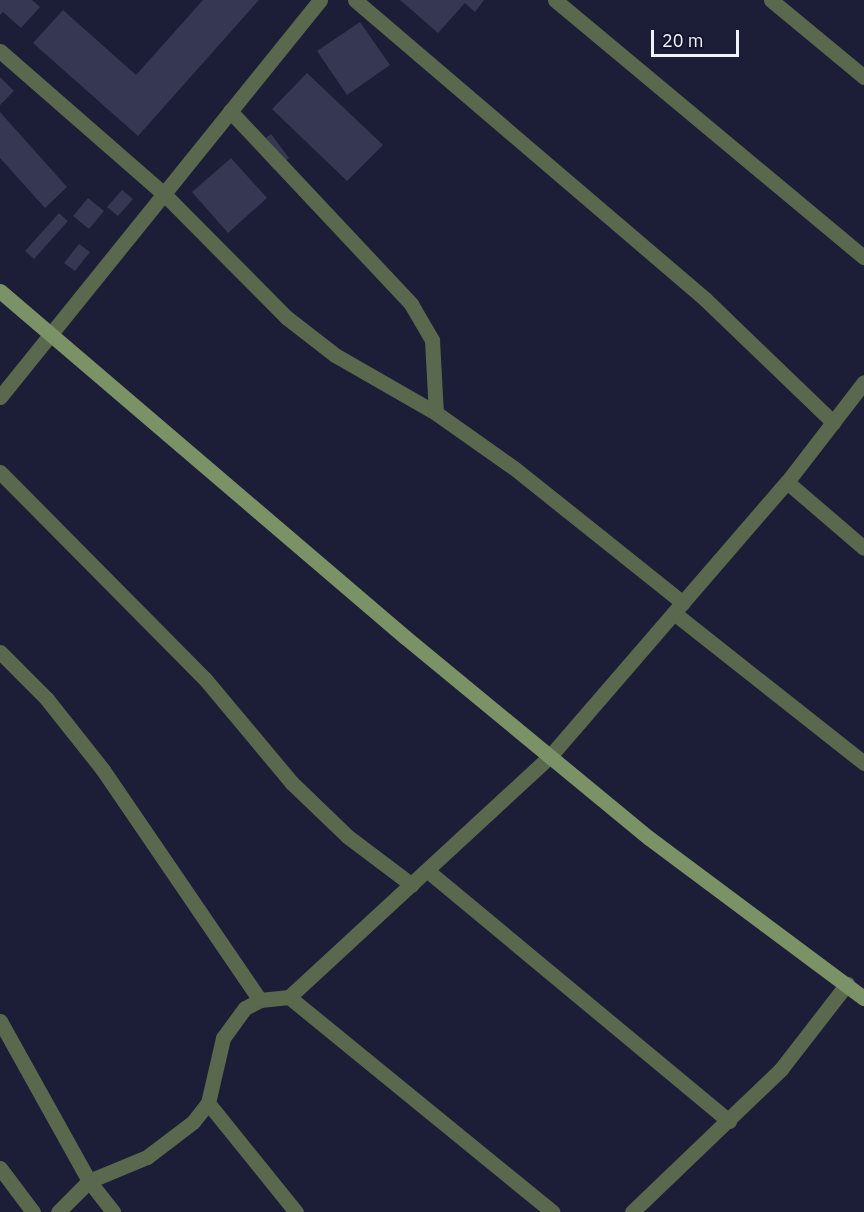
<!DOCTYPE html>
<html>
<head>
<meta charset="utf-8">
<style>
  body { margin:0 }
  #map { position:relative; width:864px; height:1212px; overflow:hidden; background:#1c1d37; font-family:"IBM Plex Sans",sans-serif }
  div>[style] { position:absolute }
  [style*='--x'] { left:calc(var(--x)*1px); top:calc(var(--y)*1px); width:calc(var(--w)*1px); rotate:calc(var(--a)*1deg) }
  .building>* { inset:0; background:#353753 }
  .street>* { height:15px; margin:-7.5px; padding:0 7.5px; transform-origin:7.5px; border-radius:7.5px; background:#5a684d }
  .secondary>* { height:15px; margin:-7.5px; padding:0 7.5px; transform-origin:7.5px; border-radius:7.5px; background:#7b9166 }
  span { translate:-50% -50%; white-space:nowrap; text-align:center; line-height:1.15; -webkit-text-stroke:5px #13142d; paint-order:stroke }
  .scale { position:absolute; left:651px; top:30px; width:88px; height:27px; box-sizing:border-box; border:3px solid #f0f2fc; border-top:0; padding-left:8px; font-size:18px; line-height:21px; white-space:nowrap; color:#f0f2fc; -webkit-text-stroke:4px #13142d; paint-order:stroke }
</style>
</head>
<body>
<div id="map">
  <div class="building">
    <i style="clip-path:polygon(0 0,32px 0,40px 7px,21px 28px,3px 12px,0 15px)"></i>
    <i style="clip-path:polygon(203px 0,259px 0,138px 136px,33px 43px,63px 10px,136px 75px)"></i>
    <i style="clip-path:polygon(400px 0,484px 0,475px 12px,465px 3px,438px 33px)"></i>
    <i style="clip-path:polygon(360px 22px,390px 65px,347px 95px,317px 51px)"></i>
    <i style="clip-path:polygon(307px 73px,383px 145px,347px 181px,272px 109px)"></i>
    <i style="clip-path:polygon(0 77px,14px 91px,0 105px)"></i>
    <i style="clip-path:polygon(0 112px,67px 187px,45px 208px,0 158px)"></i>
    <i style="clip-path:polygon(271px 134px,289px 158px,274px 170px,256px 145px)"></i>
    <i style="clip-path:polygon(231px 158px,267px 198px,228px 233px,192px 192px)"></i>
    <i style="clip-path:polygon(122px 190px,133px 199px,118px 216px,107px 207px)"></i>
    <i style="clip-path:polygon(88px 198px,104px 211px,89px 229px,73px 216px)"></i>
    <i style="clip-path:polygon(59px 213px,68px 221px,34px 259px,25px 251px)"></i>
    <i style="clip-path:polygon(79px 244px,90px 252px,75px 271px,64px 263px)"></i>
  </div>
  <div class="street">
    <i style="--x:355;--y:0;--w:460;--a:40.5"></i>
    <i style="--x:705;--y:299;--w:178;--a:43.9"></i>
    <i style="--x:555;--y:0;--w:402;--a:39.8"></i>
    <i style="--x:771;--y:0;--w:121;--a:39.6"></i>
    <i style="--x:0;--y:51;--w:216;--a:41.1"></i>
    <i style="--x:163;--y:193;--w:175;--a:45.2"></i>
    <i style="--x:286;--y:317;--w:62;--a:37.8"></i>
    <i style="--x:335;--y:355;--w:116;--a:29.9"></i>
    <i style="--x:436;--y:413;--w:95;--a:35.2"></i>
    <i style="--x:514;--y:468;--w:216;--a:38.6"></i>
    <i style="--x:230;--y:111;--w:265;--a:46.8"></i>
    <i style="--x:411;--y:304;--w:42;--a:59.7"></i>
    <i style="--x:432;--y:340;--w:73;--a:86.9"></i>
    <i style="--x:0;--y:397;--w:510;--a:-51.13"></i>
    <i style="--x:0;--y:472;--w:291;--a:45.3"></i>
    <i style="--x:205;--y:679;--w:136;--a:50.1"></i>
    <i style="--x:292;--y:783;--w:76;--a:43.9"></i>
    <i style="--x:347;--y:836;--w:81;--a:37"></i>
    <i style="--x:787;--y:482;--w:101;--a:40.6"></i>
    <i style="--x:674;--y:613;--w:242;--a:38.3"></i>
    <i style="--x:0;--y:652;--w:65;--a:45"></i>
    <i style="--x:46;--y:698;--w:92;--a:51.6"></i>
    <i style="--x:103;--y:770;--w:278;--a:55.7"></i>
    <i style="--x:429;--y:872;--w:390;--a:39.7"></i>
    <i style="--x:289;--y:997;--w:340;--a:39.2"></i>
    <i style="--x:0;--y:1021;--w:183;--a:60.9"></i>
    <i style="--x:89;--y:1181;--w:39;--a:52"></i>
    <i style="--x:208;--y:1103;--w:140;--a:51.1"></i>
    <i style="--x:0;--y:1168;--w:55;--a:53.1"></i>
    <i style="--x:58;--y:1212;--w:44;--a:-45"></i>
    <i style="--x:89;--y:1181;--w:63;--a:-22.5"></i>
    <i style="--x:147;--y:1157;--w:58;--a:-37.3"></i>
    <i style="--x:193;--y:1122;--w:24;--a:-52"></i>
    <i style="--x:208;--y:1103;--w:67;--a:-77"></i>
    <i style="--x:223;--y:1038;--w:37;--a:-54"></i>
    <i style="--x:245;--y:1008;--w:17;--a:-28"></i>
    <i style="--x:260;--y:1000;--w:29;--a:-6"></i>
    <i style="--x:289;--y:997;--w:357;--a:-42.7"></i>
    <i style="--x:551;--y:755;--w:361;--a:-49.2"></i>
    <i style="--x:787;--y:482;--w:126;--a:-52.4"></i>
    <i style="--x:632;--y:1212;--w:207;--a:-43.8"></i>
    <i style="--x:781;--y:1069;--w:108;--a:-52.2"></i>
  </div>
  <div class="secondary">
    <i style="--x:0;--y:291;--w:533;--a:40.51"></i>
    <i style="--x:405;--y:637;--w:316;--a:39.5"></i>
    <i style="--x:649;--y:838;--w:268;--a:36.7"></i>
  </div>
  <div class="scale">20 m</div>
</div>
</body>
</html>
